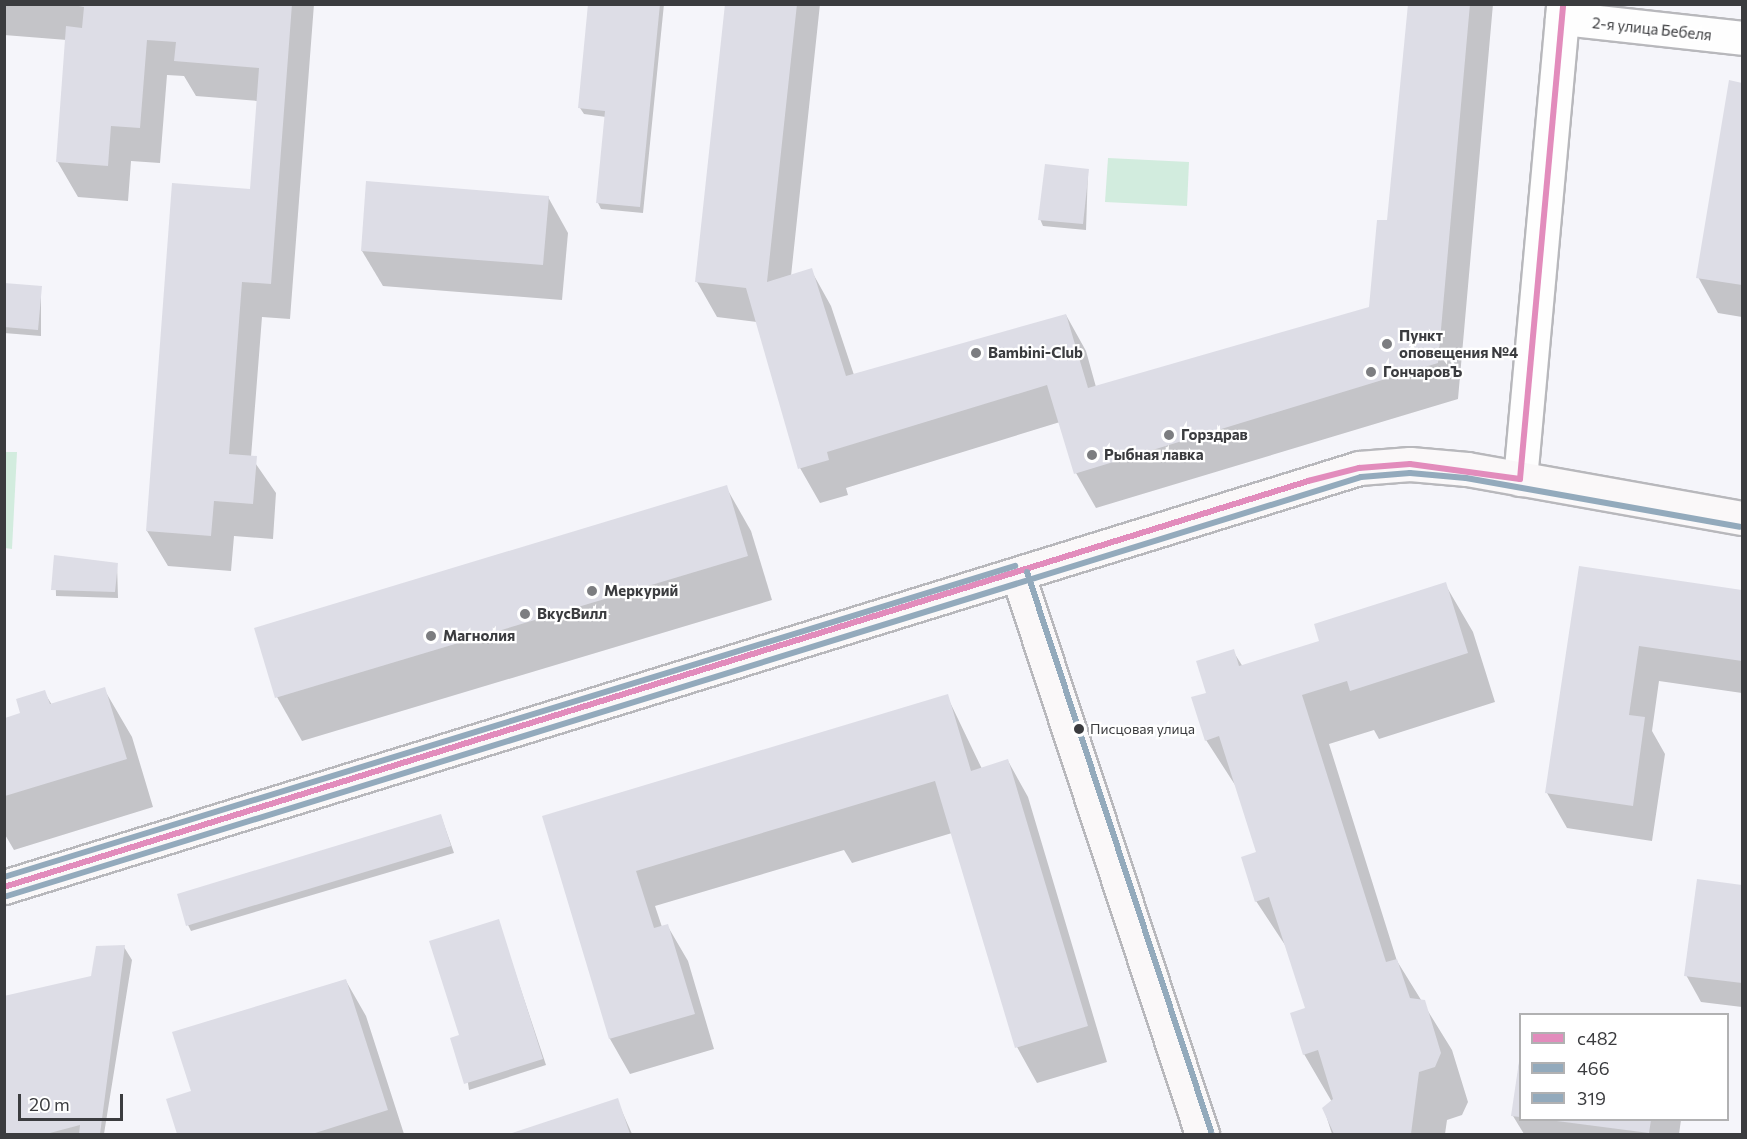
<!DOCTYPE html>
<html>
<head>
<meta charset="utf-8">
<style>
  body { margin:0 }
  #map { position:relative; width:1747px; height:1139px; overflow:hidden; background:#f5f5fa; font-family:Commissioner,sans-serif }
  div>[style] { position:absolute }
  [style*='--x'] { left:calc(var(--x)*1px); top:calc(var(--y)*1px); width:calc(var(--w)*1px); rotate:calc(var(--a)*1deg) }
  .green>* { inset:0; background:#d2ecde }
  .shadow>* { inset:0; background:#0003 }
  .building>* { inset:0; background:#dddde6 }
  .roads { filter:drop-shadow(2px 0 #b8b8bc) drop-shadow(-2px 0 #b8b8bc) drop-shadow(0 2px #b8b8bc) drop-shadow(0 -2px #b8b8bc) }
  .street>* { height:33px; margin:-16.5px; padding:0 16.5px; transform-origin:16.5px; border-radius:16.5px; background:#fefefe }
  .secondary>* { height:33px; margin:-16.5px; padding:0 16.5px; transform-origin:16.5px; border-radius:16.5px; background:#faf8f9 }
  .bus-1>* { height:6px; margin:-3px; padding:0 3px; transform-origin:3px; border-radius:3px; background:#e28cbc }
  .bus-2>* { height:6px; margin:-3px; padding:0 3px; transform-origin:3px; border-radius:3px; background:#93aabc }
  .bus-3>* { height:6px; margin:-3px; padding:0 3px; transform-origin:3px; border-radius:3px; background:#93aabc }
  .dots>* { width:16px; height:16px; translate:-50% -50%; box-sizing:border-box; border:3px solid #fff; border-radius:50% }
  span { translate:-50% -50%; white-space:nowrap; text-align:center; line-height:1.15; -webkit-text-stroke:4.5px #fff; paint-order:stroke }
  .bus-label { font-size:14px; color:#3b3c3f }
  .left { translate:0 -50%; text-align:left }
  .street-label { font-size:15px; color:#3b3c3f }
  .poi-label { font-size:15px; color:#3b3c3f; font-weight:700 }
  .frame { position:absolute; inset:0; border:6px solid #3b3c3f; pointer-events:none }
  .legend { position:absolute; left:1519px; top:1013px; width:210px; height:108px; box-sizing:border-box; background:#fff; border:2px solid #b1b1b2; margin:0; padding:8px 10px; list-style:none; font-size:18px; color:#3b3c3f }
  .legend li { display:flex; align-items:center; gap:12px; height:30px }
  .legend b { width:30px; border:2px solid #b1b1b2 }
  .scale { position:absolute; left:18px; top:1094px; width:105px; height:27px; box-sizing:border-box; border:3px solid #3b3c3f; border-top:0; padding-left:8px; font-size:18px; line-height:21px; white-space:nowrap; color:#3b3c3f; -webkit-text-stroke:4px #fff; paint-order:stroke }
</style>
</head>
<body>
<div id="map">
  <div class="green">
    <i style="clip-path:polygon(1108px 158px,1189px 162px,1187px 206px,1105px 202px)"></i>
    <i style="clip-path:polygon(4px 452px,17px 452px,12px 549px,5px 548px)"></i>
  </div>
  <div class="shadow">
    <i style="clip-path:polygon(4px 4px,314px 4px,290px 319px,262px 317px,251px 457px,276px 493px,273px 539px,234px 536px,231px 571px,168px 566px,147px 531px,251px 191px,258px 101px,196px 96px,184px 76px,167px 75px,160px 163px,131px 161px,128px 201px,78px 197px,57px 161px,67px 40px,4px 35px)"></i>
    <i style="clip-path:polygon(590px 4px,664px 4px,643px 213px,601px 209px,598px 203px,606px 117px,584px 114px,580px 108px)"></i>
    <i style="clip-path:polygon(726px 4px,820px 4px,791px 276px,811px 270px,831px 306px,854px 375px,1066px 315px,1086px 351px,1096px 387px,1370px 308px,1389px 222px,1409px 4px,1493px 4px,1458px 399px,1096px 508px,1076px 473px,1060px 422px,846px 488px,848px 495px,820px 503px,800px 468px,757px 322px,717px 317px,697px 282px)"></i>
    <i style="clip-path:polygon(1730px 82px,1742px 84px,1742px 317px,1718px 313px,1698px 277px)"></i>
    <i style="clip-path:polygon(1088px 170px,1086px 230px,1043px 226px,1040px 219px)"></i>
    <i style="clip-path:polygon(548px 197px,568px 233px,562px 300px,383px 286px,362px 251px)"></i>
    <i style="clip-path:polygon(4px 285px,41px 288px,41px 336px,4px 333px)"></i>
    <i style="clip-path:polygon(726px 487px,751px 531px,772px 600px,302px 741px,277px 697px,256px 629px)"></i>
    <i style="clip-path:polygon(55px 557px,117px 564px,118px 598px,56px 596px)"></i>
    <i style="clip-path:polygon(1580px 568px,1742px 592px,1742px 693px,1659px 681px,1652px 731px,1665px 754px,1652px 841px,1567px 828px,1547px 793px)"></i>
    <i style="clip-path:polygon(1445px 584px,1473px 632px,1495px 702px,1379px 739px,1374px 730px,1329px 744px,1397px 961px,1452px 1050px,1468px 1102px,1462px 1115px,1447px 1120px,1445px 1134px,1332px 1134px,1324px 1109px,1332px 1102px,1304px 1054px,1306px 1009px,1287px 948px,1256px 901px,1258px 853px,1237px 788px,1206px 740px,1208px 694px,1233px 651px,1243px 667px,1321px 642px)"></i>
    <i style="clip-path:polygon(104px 689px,132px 737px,153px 807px,14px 850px,4px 833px,4px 720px,22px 714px,44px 692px,52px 705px)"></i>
    <i style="clip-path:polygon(947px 696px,982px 769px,1008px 761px,1028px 797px,1107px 1062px,1037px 1083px,1017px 1047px,952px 833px,852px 863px,844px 850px,655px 906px,662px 927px,667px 925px,688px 961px,714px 1049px,630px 1074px,610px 1039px,544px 817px)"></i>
    <i style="clip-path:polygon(441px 816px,454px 853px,191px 931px,188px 925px)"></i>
    <i style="clip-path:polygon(1698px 881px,1742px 887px,1742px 1007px,1701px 1002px,1686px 975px)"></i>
    <i style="clip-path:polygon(498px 921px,546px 1065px,469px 1090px,461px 1036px)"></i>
    <i style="clip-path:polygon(124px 947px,132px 960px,104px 1134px,4px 1134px,4px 998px,92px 977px)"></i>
    <i style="clip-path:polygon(346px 981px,366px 1016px,404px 1134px,179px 1134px,168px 1100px,193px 1092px)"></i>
    <i style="clip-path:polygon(1520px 1055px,1520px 1120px,1681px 1120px,1679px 1134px,1524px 1134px,1513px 1116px)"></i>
    <i style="clip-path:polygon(617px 1100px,632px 1134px,513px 1134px)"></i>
  </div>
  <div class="building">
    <i style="clip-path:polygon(68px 4px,292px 4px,271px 284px,242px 282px,229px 454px,257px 456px,253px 504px,214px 501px,211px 536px,146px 531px,172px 183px,250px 189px,259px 68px,174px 61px,176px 42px,147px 40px,140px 128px,111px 126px,108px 166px,56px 162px,66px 26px,82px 28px,84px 7px)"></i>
    <i style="clip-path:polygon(588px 4px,660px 4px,640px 207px,596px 203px,605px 111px,578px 108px)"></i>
    <i style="clip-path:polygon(725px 4px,797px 4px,767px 282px,812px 268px,846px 376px,1066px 314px,1088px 388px,1369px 307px,1377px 220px,1387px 220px,1408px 4px,1470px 4px,1438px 363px,1074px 474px,1047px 385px,827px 452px,829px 460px,798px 469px,746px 288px,695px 282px)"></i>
    <i style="clip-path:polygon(1729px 80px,1742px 83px,1742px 285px,1696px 278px)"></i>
    <i style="clip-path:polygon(1045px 164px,1089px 169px,1083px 224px,1038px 220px)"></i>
    <i style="clip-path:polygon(366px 181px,549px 196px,543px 265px,361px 251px)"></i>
    <i style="clip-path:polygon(4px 283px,42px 286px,38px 330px,4px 327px)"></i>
    <i style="clip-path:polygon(727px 485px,748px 556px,275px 698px,254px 628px)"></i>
    <i style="clip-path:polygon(54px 555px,118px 563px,115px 592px,51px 590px)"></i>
    <i style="clip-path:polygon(1579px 566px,1742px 590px,1742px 661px,1639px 646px,1629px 715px,1645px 717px,1633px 806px,1545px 793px)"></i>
    <i style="clip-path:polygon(1446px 582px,1468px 653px,1350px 691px,1347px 681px,1302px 695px,1386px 962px,1397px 959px,1410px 998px,1425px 1000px,1441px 1053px,1435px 1067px,1419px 1072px,1411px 1134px,1334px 1134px,1322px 1108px,1333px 1099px,1318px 1050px,1303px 1055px,1290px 1013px,1305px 1008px,1269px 897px,1255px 902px,1241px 857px,1256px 852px,1219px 736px,1205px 741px,1191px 697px,1206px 693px,1196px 661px,1234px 649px,1239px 666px,1319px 641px,1314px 624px)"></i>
    <i style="clip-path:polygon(105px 687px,127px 759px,5px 796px,5px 718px,20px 713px,16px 699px,45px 690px,50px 704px)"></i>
    <i style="clip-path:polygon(948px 694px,971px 771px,1008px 759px,1088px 1026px,1015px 1048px,935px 781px,636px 871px,654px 928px,668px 924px,695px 1014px,609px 1039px,542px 816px)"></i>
    <i style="clip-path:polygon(441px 814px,451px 846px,186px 926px,177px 894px)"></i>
    <i style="clip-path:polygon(1697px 879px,1742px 885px,1742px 983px,1684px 976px)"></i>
    <i style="clip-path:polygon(499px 919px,543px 1059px,464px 1084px,450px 1038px,459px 1035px,429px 941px)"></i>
    <i style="clip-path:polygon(125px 945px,100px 1134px,79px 1134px,80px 1125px,46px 1134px,4px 1134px,4px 996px,91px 976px,96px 946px)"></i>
    <i style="clip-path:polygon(346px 979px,388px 1110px,312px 1134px,177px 1134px,166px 1099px,191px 1091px,172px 1032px)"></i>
    <i style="clip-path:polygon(1520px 1055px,1520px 1117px,1511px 1116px)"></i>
    <i style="clip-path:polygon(618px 1098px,630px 1134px,509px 1134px)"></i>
    <i style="clip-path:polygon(1549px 1120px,1651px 1120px,1649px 1133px)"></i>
  </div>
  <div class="roads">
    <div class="street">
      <i style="--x:1562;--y:18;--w:181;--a:6.3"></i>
      <i style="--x:1520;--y:479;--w:477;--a:-84.8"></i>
    </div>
    <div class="secondary">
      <i style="--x:1018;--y:575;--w:589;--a:71.78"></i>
      <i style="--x:4;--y:887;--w:1418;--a:-17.18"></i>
      <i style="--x:1359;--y:468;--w:51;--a:-4.5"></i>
      <i style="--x:1410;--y:464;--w:57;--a:5"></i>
      <i style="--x:1467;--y:469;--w:279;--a:10.1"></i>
    </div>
  </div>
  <div class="bus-1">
    <i style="--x:1520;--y:479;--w:477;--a:-84.8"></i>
    <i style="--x:4;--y:887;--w:1366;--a:-17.29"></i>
    <i style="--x:1308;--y:481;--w:53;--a:-14.3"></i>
    <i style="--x:1359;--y:468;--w:51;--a:-4.5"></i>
    <i style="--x:1410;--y:464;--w:111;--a:7.8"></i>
  </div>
  <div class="bus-2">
    <i style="--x:7;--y:896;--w:1417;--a:-17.19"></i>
    <i style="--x:1361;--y:477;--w:49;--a:-4.7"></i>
    <i style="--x:1410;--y:473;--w:56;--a:5.1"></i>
    <i style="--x:1466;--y:478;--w:278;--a:10.1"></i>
  </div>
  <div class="bus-3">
    <i style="--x:1027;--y:572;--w:589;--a:71.78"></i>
    <i style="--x:4;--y:877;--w:1058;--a:-17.1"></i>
  </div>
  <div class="dots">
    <i style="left:1387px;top:344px;background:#7c7d80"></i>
    <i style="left:976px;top:353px;background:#7c7d80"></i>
    <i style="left:1371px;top:372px;background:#7c7d80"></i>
    <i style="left:1169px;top:435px;background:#7c7d80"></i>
    <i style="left:1092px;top:455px;background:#7c7d80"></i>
    <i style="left:592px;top:591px;background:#7c7d80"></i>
    <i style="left:525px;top:614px;background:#7c7d80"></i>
    <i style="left:431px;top:636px;background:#7c7d80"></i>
    <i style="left:1079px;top:729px;background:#3b3c3f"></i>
  </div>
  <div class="bus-label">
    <span class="left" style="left:1090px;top:729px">Писцовая улица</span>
  </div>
  <div class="street-label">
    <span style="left:1652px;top:29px;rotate:6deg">2-я улица Бебеля</span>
  </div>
  <div class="poi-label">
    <span class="left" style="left:1399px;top:344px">Пункт<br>оповещения №4</span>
    <span class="left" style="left:988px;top:353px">Bambini-Club</span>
    <span class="left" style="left:1383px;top:372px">ГончаровЪ</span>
    <span class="left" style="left:1181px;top:435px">Горздрав</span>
    <span class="left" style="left:1104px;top:455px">Рыбная лавка</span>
    <span class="left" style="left:604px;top:591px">Меркурий</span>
    <span class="left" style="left:537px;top:614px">ВкусВилл</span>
    <span class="left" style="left:443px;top:636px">Магнолия</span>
  </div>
  <div class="frame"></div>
  <ul class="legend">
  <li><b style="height:8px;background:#e28cbc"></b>с482</li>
  <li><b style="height:8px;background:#93aabc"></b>466</li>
  <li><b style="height:8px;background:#93aabc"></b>319</li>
  </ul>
  <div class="scale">20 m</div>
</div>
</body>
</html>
